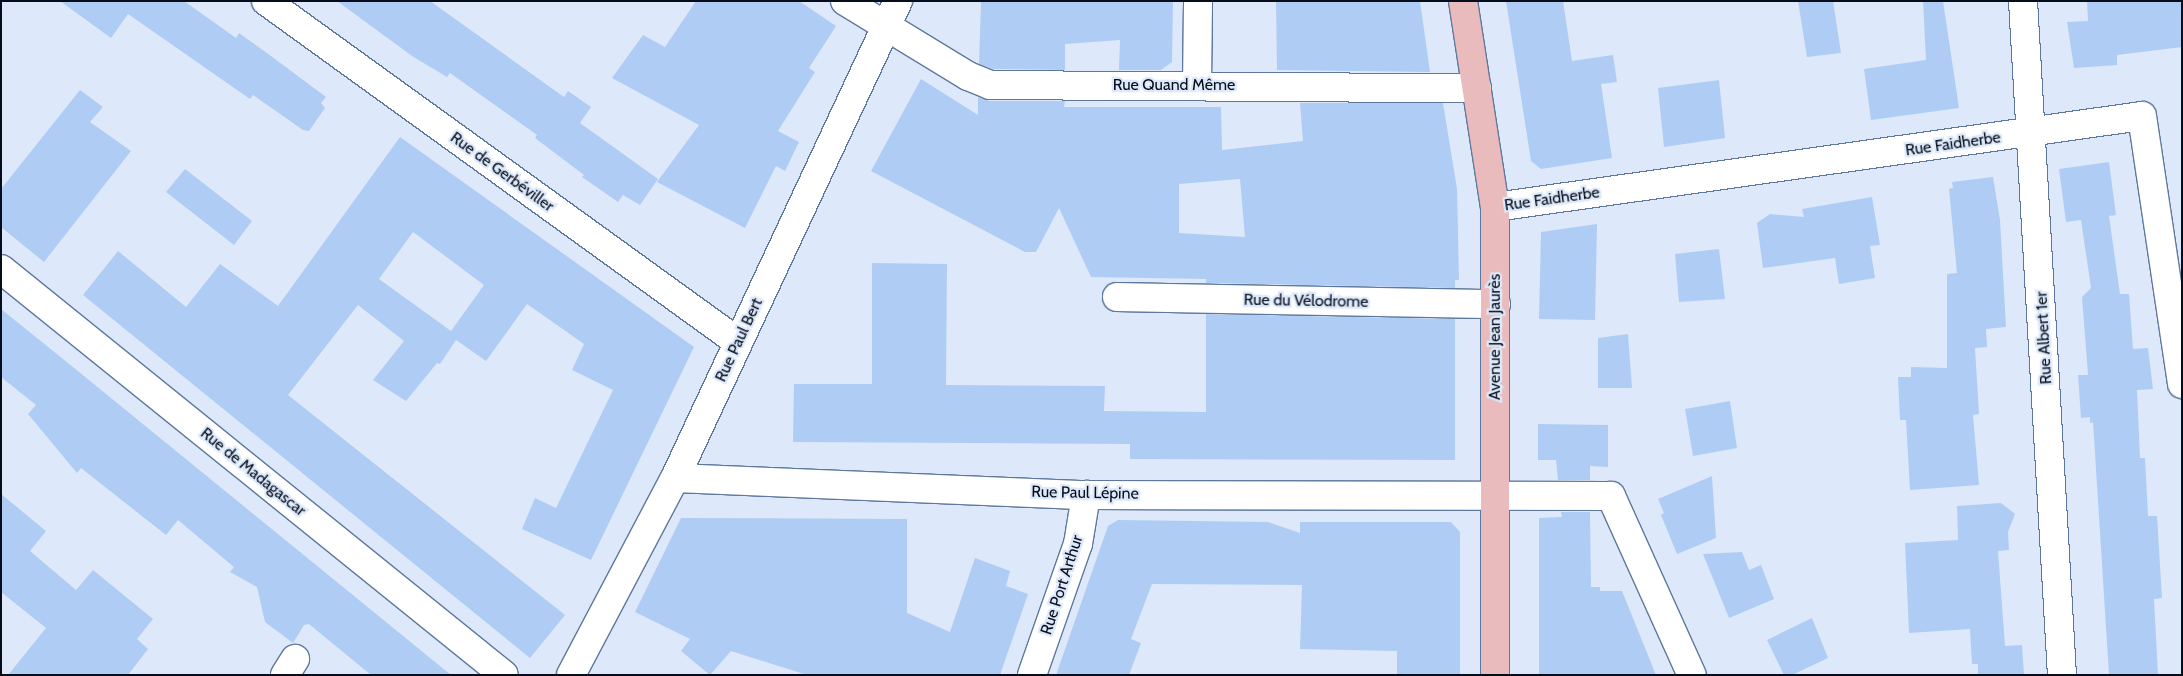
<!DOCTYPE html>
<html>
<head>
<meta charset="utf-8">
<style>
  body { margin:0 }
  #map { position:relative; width:2183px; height:676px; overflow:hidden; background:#dde9fa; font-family:Cabin,sans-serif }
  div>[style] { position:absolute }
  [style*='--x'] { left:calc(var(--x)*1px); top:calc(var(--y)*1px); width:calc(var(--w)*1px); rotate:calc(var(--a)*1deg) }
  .building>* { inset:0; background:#afccf4 }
  .roads { filter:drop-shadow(1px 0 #5e789d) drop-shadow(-1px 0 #5e789d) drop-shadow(0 1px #5e789d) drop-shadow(0 -1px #5e789d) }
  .minor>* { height:28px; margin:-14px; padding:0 14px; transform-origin:14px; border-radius:14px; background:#fff }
  .major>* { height:28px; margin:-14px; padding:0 14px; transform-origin:14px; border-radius:14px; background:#eabbbd }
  span { translate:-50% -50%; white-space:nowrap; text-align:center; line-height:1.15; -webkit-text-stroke:4.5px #dde9fa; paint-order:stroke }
  .street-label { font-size:16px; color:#050d1a }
  .frame { position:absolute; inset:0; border:2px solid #050d1a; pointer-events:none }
</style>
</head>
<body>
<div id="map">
  <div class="building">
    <i style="clip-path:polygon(60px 1px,184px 1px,236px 38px,239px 33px,271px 56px,326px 97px,321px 103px,325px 108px,309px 131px,303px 130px,253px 95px,250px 99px,128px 14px,111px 38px)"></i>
    <i style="clip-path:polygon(337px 1px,430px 1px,564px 97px,568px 91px,591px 107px,580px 123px,658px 179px,640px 205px,623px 195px,618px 202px,582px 177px,584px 175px,535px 138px,537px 135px,450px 73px,447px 77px,412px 56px)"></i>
    <i style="clip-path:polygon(696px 1px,799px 1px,836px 26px,809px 68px,815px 72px,778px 131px,799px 142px,785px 171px,776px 166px,745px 228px,657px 182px,699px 125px,612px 78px,643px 35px,665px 47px)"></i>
    <i style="clip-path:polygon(981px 1px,1173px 1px,1172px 62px,1161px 70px,1119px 70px,1120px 40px,1065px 44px,1065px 70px,993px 69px,979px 64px)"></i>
    <i style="clip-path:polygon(1276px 1px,1420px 1px,1430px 72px,1277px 70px)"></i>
    <i style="clip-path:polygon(1506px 1px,1563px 1px,1572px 61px,1613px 55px,1617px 82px,1601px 84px,1612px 158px,1541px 169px,1531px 161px)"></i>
    <i style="clip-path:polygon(1798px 1px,1833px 1px,1841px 53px,1807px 57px)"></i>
    <i style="clip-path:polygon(1923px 1px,1943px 1px,1959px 108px,1871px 120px,1864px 69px,1926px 60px)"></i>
    <i style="clip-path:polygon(2087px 1px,2182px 1px,2182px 47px,2117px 55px,2117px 65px,2074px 68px,2067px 22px,2088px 21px)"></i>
    <i style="clip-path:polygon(evenodd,921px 79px,978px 115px,978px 97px,990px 101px,1065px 101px,1064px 107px,1221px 107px,1222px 150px,1303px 141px,1300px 103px,1443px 103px,1457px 189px,1459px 280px,1455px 280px,1455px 288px,1206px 283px,1206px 279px,1091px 277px,1059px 208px,1036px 252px,1025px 252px,871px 171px,921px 79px,1240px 179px,1245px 237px,1179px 233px,1179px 184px,1240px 179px)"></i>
    <i style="clip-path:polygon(1719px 80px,1725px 138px,1664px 147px,1658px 88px)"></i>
    <i style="clip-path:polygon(80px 90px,103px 107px,90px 122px,131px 151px,44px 262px,1px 227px,1px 189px)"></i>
    <i style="clip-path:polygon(evenodd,400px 137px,694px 347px,591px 560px,522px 529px,535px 498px,556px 508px,613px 390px,572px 370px,584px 344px,527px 304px,486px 361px,456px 340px,440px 364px,437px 363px,406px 401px,373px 380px,404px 341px,358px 305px,288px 395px,565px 615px,530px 658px,83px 295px,118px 251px,186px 307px,220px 264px,278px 306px,400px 137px,413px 232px,484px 285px,451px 331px,379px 279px,413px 232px)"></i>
    <i style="clip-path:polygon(2109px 162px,2116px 215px,2109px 216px,2120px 294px,2129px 294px,2133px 349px,2148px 348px,2153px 389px,2137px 390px,2140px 458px,2145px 458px,2148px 516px,2157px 516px,2162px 598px,2154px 599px,2158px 675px,2109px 675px,2093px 422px,2090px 423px,2090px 417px,2081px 418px,2078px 375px,2088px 375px,2082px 297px,2091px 288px,2081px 220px,2066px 222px,2059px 169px)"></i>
    <i style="clip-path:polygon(185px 169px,252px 221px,234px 245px,166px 192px)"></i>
    <i style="clip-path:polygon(1993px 177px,2000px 220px,2006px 327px,1986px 329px,1987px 347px,1975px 348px,1979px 414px,1973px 415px,1979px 485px,1910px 490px,1906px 420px,1900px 420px,1898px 377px,1911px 377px,1911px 367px,1947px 368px,1947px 274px,1957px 273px,1949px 189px,1953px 188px,1952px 182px)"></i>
    <i style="clip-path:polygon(1872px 197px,1880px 245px,1870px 246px,1875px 278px,1839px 284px,1835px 258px,1763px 268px,1757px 223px,1770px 214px,1804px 217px,1802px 209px)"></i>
    <i style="clip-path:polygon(1597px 224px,1595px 320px,1539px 319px,1541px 232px)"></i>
    <i style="clip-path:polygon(1719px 249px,1725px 299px,1679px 302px,1675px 254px)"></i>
    <i style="clip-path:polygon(872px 263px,947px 264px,946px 385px,1105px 386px,1104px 411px,1206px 412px,1206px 314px,1455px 319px,1455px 460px,1130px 459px,1130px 444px,793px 442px,794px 384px,872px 384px)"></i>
    <i style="clip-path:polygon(1px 309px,68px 363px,451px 675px,371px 675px,309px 624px,304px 625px,293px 643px,265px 622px,257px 587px,230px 572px,234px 567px,178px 520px,166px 535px,81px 468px,77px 473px,28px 414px,36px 405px,1px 377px)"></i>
    <i style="clip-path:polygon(1628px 334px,1632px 388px,1598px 388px,1598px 338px)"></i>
    <i style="clip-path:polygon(1730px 401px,1737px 448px,1693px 456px,1685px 409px)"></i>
    <i style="clip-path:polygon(1538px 424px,1608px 425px,1608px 467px,1590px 466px,1590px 480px,1558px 480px,1556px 460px,1538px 460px)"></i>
    <i style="clip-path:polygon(1712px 476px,1716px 538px,1677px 554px,1661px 515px,1664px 513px,1658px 499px)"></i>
    <i style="clip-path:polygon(1px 494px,46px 531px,30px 551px,76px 590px,93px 570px,153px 619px,137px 639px,148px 649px,128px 675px,8px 675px,46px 628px,1px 592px)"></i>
    <i style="clip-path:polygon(2001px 503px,2015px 514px,2008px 532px,2009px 550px,1998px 551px,2005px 646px,2022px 645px,2024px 675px,1978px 675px,1978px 664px,1972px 664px,1970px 629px,1909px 633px,1905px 543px,1958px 540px,1957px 506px)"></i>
    <i style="clip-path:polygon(1561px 512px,1590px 512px,1591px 587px,1600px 587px,1600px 591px,1622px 591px,1656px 675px,1539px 675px,1539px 518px,1562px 517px)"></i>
    <i style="clip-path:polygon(681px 518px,907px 519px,907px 613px,950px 632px,975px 558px,1010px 571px,1006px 586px,1028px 594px,1000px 675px,807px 675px,731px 651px,710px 675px,681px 651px,690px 639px,635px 612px)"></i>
    <i style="clip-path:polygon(1118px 520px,1268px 522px,1300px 533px,1300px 522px,1451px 522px,1460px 532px,1460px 675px,1397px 675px,1397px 651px,1300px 649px,1302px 585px,1152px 584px,1131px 639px,1141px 643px,1129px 675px,1056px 675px,1108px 526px)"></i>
    <i style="clip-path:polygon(1742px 552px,1749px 570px,1761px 565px,1774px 599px,1729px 618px,1703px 554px)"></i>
    <i style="clip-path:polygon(1812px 618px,1828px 658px,1792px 675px,1784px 675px,1767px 640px)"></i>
  </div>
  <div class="roads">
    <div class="minor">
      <i style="--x:266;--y:1;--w:582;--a:35.85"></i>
      <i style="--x:845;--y:1;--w:144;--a:31.4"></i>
      <i style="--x:968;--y:76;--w:24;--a:22"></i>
      <i style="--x:990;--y:85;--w:487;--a:0.4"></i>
      <i style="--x:2023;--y:1;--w:675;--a:86.69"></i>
      <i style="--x:1197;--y:85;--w:84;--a:-89.3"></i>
      <i style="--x:1495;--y:207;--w:653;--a:-8.01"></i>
      <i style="--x:2142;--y:116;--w:271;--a:81.5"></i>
      <i style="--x:1;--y:269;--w:646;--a:38.91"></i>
      <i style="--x:1117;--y:297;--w:379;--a:1.1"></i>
      <i style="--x:675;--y:478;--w:411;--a:2.4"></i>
      <i style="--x:1086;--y:495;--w:525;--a:0.11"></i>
      <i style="--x:1611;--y:496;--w:196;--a:65.7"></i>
      <i style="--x:285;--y:675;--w:19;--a:-58"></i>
      <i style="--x:571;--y:675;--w:223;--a:-62.2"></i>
      <i style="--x:675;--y:478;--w:527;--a:-64.94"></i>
      <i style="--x:1032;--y:675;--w:139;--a:-70.7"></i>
      <i style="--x:1078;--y:544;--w:50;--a:-80.7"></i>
    </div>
    <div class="major">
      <i style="--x:1463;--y:1;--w:208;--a:81.2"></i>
      <i style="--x:1495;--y:207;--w:468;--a:90"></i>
    </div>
  </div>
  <div class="street-label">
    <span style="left:1174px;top:85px">Rue Quand Même</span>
    <span style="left:1953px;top:144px;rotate:-8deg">Rue Faidherbe</span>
    <span style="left:502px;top:172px;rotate:36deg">Rue de Gerbéviller</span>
    <span style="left:1552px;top:199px;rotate:-8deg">Rue Faidherbe</span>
    <span style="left:1306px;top:301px;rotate:1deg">Rue du Vélodrome</span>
    <span style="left:1495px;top:337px;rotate:-90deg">Avenue Jean Jaurès</span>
    <span style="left:2044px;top:338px;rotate:-93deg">Rue Albert 1er</span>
    <span style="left:739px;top:340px;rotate:-65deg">Rue Paul Bert</span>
    <span style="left:253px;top:472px;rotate:39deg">Rue de Madagascar</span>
    <span style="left:1085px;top:493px;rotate:1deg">Rue Paul Lépine</span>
    <span style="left:1062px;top:585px;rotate:-72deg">Rue Port Arthur</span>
  </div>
  <div class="frame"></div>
</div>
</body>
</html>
